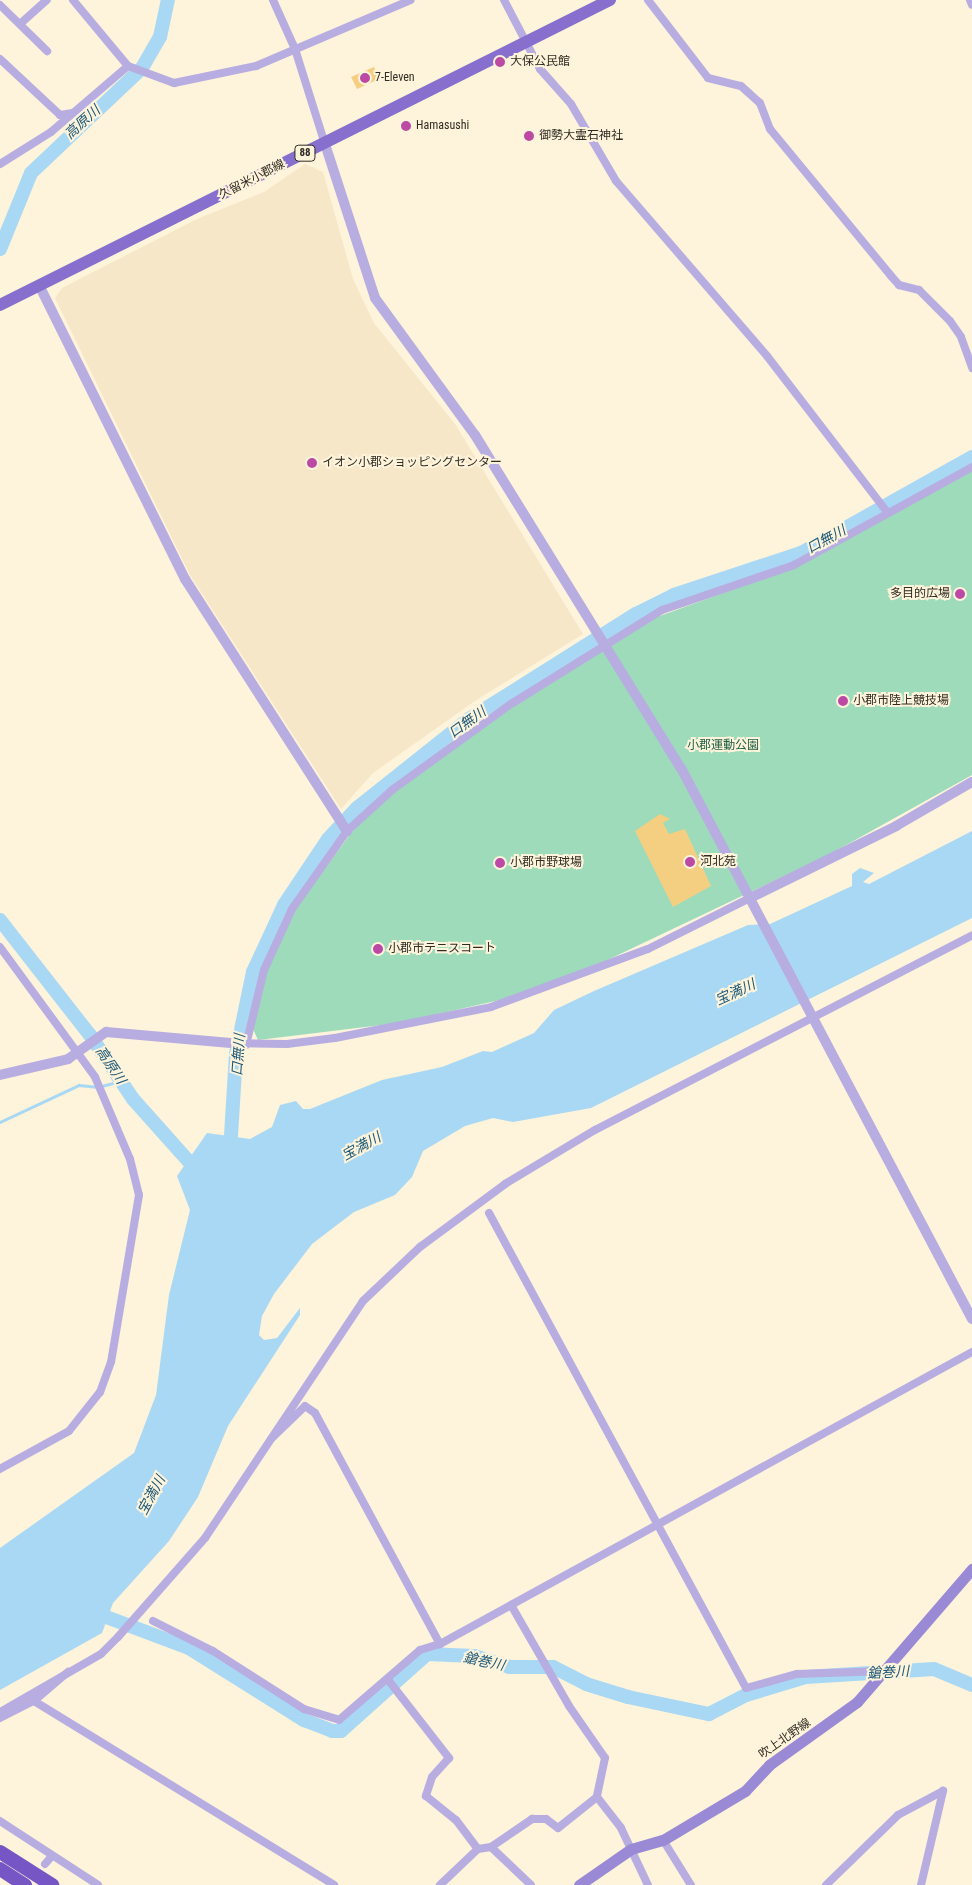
<!DOCTYPE html>
<html>
<head>
<meta charset="utf-8">
<style>
  body { margin:0 }
  #map { position:relative; width:972px; height:1885px; overflow:hidden; background:#fef3db; font-family:"Roboto Condensed","Noto Sans JP",sans-serif }
  div>[style] { position:absolute }
  [style*='--x'] { left:calc(var(--x)*1px); top:calc(var(--y)*1px); width:calc(var(--w)*1px); rotate:calc(var(--a)*1deg) }
  .built>* { inset:0; background:#f7e7c9 }
  .green>* { inset:0; background:#9ddbbb }
  .water>* { inset:0; background:#a9d8f4 }
  .stream>* { height:2.5px; margin:-1.25px; padding:0 1.25px; transform-origin:1.25px; border-radius:1.25px; background:#a9d8f4 }
  .river>* { height:14px; margin:-7px; padding:0 7px; transform-origin:7px; border-radius:7px; background:#a9d8f4 }
  .building>* { inset:0; background:#f4cf82 }
  .minor>* { height:8px; margin:-4px; padding:0 4px; transform-origin:4px; border-radius:4px; background:#b7ade1 }
  .tertiary>* { height:10px; margin:-5px; padding:0 5px; transform-origin:5px; border-radius:5px; background:#b7ade1 }
  .secondary>* { height:11px; margin:-5.5px; padding:0 5.5px; transform-origin:5.5px; border-radius:5.5px; background:#9a8ad6 }
  .primary>* { height:12px; margin:-6px; padding:0 6px; transform-origin:6px; border-radius:6px; background:#866fcd }
  .motorway>* { height:14px; margin:-7px; padding:0 7px; transform-origin:7px; border-radius:7px; background:#7556c4 }
  .dots>* { width:14px; height:14px; translate:-50% -50%; box-sizing:border-box; border:2px solid #fef3db; border-radius:50% }
  span { translate:-50% -50%; white-space:nowrap; text-align:center; line-height:1.15; -webkit-text-stroke:4px #fef3db; paint-order:stroke }
  .shield-label span { padding:1px 4px; background:#fef3db; border:1px solid; border-radius:4px; -webkit-text-stroke-width:0 }
  .shield-label { font-size:11px; color:#302c23; font-weight:700 }
  .poi-label { font-size:12px; color:#302c23 }
  .left { translate:0 -50%; text-align:left }
  .right { translate:-100% -50%; text-align:right }
  .street-label { font-size:12px; color:#302c23 }
  .park-label { font-size:12px; color:#206246 }
  .water-label { font-size:14px; color:#1a5878; font-style:italic }
</style>
</head>
<body>
<div id="map">
  <div class="built">
    <i style="clip-path:polygon(305px 164px,323px 172px,353px 279px,374px 323px,455px 424px,583px 634px,475px 701px,373px 773px,341px 809px,190px 575px,55px 298px,62px 288px,197px 219px,264px 192px)"></i>
  </div>
  <div class="green">
    <i style="clip-path:polygon(972px 470px,972px 775px,830px 854px,597px 965px,500px 1000px,398px 1023px,258px 1040px,253px 1029px,267px 971px,296px 908px,357px 825px,415px 775px,511px 705px,657px 617px,795px 567px)"></i>
  </div>
  <div class="water">
    <i style="clip-path:polygon(972px 831px,972px 918px,591px 1108px,513px 1122px,493px 1118px,465px 1126px,423px 1151px,412px 1177px,395px 1195px,354px 1212px,312px 1244px,274px 1294px,262px 1316px,259px 1335px,264px 1340px,277px 1338px,300px 1308px,300px 1315px,228px 1426px,198px 1497px,169px 1541px,113px 1603px,102px 1633px,0 1690px,0 1548px,134px 1453px,156px 1395px,169px 1295px,190px 1210px,177px 1176px,207px 1133px,250px 1139px,272px 1127px,280px 1105px,296px 1101px,303px 1109px,310px 1109px,382px 1080px,442px 1067px,483px 1051px,492px 1052px,534px 1033px,554px 1010px,594px 991px,748px 925px,770px 924px,852px 886px,852px 874px,860px 868px,874px 873px,863px 882px,869px 884px)"></i>
  </div>
  <div class="stream">
    <i style="--x:0;--y:1122;--w:87;--a:-25.1"></i>
    <i style="--x:79;--y:1085;--w:19;--a:6"></i>
    <i style="--x:98;--y:1087;--w:23;--a:-15"></i>
  </div>
  <div class="river">
    <i style="--x:0;--y:249;--w:82;--a:-67.8"></i>
    <i style="--x:31;--y:173;--w:153;--a:-43.4"></i>
    <i style="--x:142;--y:68;--w:36;--a:-60"></i>
    <i style="--x:160;--y:37;--w:38;--a:-78"></i>
    <i style="--x:0;--y:920;--w:146;--a:52"></i>
    <i style="--x:90;--y:1035;--w:77;--a:56.1"></i>
    <i style="--x:133;--y:1099;--w:101;--a:48.2"></i>
    <i style="--x:230;--y:1152;--w:98;--a:-86.5"></i>
    <i style="--x:236;--y:1054;--w:84;--a:-78.3"></i>
    <i style="--x:253;--y:972;--w:74;--a:-65.2"></i>
    <i style="--x:284;--y:905;--w:79;--a:-56.3"></i>
    <i style="--x:328;--y:839;--w:42;--a:-46.9"></i>
    <i style="--x:357;--y:808;--w:143;--a:-38.5"></i>
    <i style="--x:469;--y:719;--w:197;--a:-32.2"></i>
    <i style="--x:636;--y:614;--w:42;--a:-26.6"></i>
    <i style="--x:674;--y:595;--w:134;--a:-18.3"></i>
    <i style="--x:801;--y:553;--w:196;--a:-29.3"></i>
    <i style="--x:93;--y:1612;--w:103;--a:20.6"></i>
    <i style="--x:189;--y:1648;--w:136;--a:32.1"></i>
    <i style="--x:304;--y:1720;--w:30;--a:21"></i>
    <i style="--x:332;--y:1731;--w:9;--a:0"></i>
    <i style="--x:341;--y:1731;--w:115;--a:-41.8"></i>
    <i style="--x:427;--y:1654;--w:47;--a:2.4"></i>
    <i style="--x:474;--y:1656;--w:37;--a:17"></i>
    <i style="--x:509;--y:1667;--w:44;--a:0"></i>
    <i style="--x:553;--y:1667;--w:37;--a:27"></i>
    <i style="--x:586;--y:1684;--w:44;--a:17.2"></i>
    <i style="--x:628;--y:1697;--w:83;--a:11.9"></i>
    <i style="--x:709;--y:1714;--w:42;--a:-27.2"></i>
    <i style="--x:746;--y:1695;--w:63;--a:-16.7"></i>
    <i style="--x:806;--y:1677;--w:128;--a:-3.6"></i>
    <i style="--x:934;--y:1669;--w:41;--a:22.8"></i>
  </div>
  <div class="building">
    <i style="clip-path:polygon(374px 67px,379px 79px,357px 89px,351px 77px)"></i>
    <i style="clip-path:polygon(660px 814px,670px 819px,663px 823px,669px 834px,685px 829px,711px 886px,673px 907px,635px 831px)"></i>
  </div>
  <div class="minor">
    <i style="--x:73;--y:0;--w:86;--a:50.2"></i>
    <i style="--x:128;--y:66;--w:49;--a:20.3"></i>
    <i style="--x:174;--y:83;--w:84;--a:-11.7"></i>
    <i style="--x:256;--y:66;--w:168;--a:-23.1"></i>
    <i style="--x:273;--y:0;--w:54;--a:65.8"></i>
    <i style="--x:295;--y:49;--w:100;--a:72.5"></i>
    <i style="--x:504;--y:0;--w:78;--a:62.4"></i>
    <i style="--x:540;--y:69;--w:47;--a:48.5"></i>
    <i style="--x:571;--y:104;--w:89;--a:59.7"></i>
    <i style="--x:616;--y:181;--w:231;--a:49.2"></i>
    <i style="--x:767;--y:356;--w:197;--a:52.4"></i>
    <i style="--x:648;--y:0;--w:98;--a:52.4"></i>
    <i style="--x:708;--y:78;--w:34;--a:14"></i>
    <i style="--x:741;--y:86;--w:25;--a:42"></i>
    <i style="--x:760;--y:103;--w:28;--a:69"></i>
    <i style="--x:770;--y:129;--w:190;--a:50.5"></i>
    <i style="--x:891;--y:276;--w:12;--a:48"></i>
    <i style="--x:899;--y:285;--w:21;--a:14"></i>
    <i style="--x:919;--y:290;--w:44;--a:45"></i>
    <i style="--x:950;--y:321;--w:19;--a:55"></i>
    <i style="--x:961;--y:337;--w:33;--a:70"></i>
    <i style="--x:970;--y:0;--w:5;--a:68"></i>
    <i style="--x:0;--y:5;--w:66;--a:44.4"></i>
    <i style="--x:20;--y:24;--w:36;--a:-42"></i>
    <i style="--x:0;--y:59;--w:82;--a:43"></i>
    <i style="--x:60;--y:115;--w:13;--a:-9"></i>
    <i style="--x:0;--y:164;--w:60;--a:-32.1"></i>
    <i style="--x:51;--y:132;--w:101;--a:-40.6"></i>
    <i style="--x:0;--y:947;--w:161;--a:53.8"></i>
    <i style="--x:95;--y:1077;--w:89;--a:66.9"></i>
    <i style="--x:130;--y:1159;--w:37;--a:76"></i>
    <i style="--x:139;--y:1195;--w:169;--a:99.5"></i>
    <i style="--x:111;--y:1362;--w:32;--a:110"></i>
    <i style="--x:100;--y:1392;--w:50;--a:128.5"></i>
    <i style="--x:69;--y:1431;--w:79;--a:151.2"></i>
    <i style="--x:231;--y:1043;--w:56;--a:1"></i>
    <i style="--x:287;--y:1044;--w:48;--a:-7.1"></i>
    <i style="--x:335;--y:1038;--w:159;--a:-11.2"></i>
    <i style="--x:491;--y:1007;--w:167;--a:-20.3"></i>
    <i style="--x:648;--y:949;--w:116;--a:-26.6"></i>
    <i style="--x:246;--y:1045;--w:77;--a:-76.5"></i>
    <i style="--x:264;--y:970;--w:67;--a:-65.3"></i>
    <i style="--x:292;--y:909;--w:95;--a:-54.8"></i>
    <i style="--x:347;--y:831;--w:61;--a:-42.3"></i>
    <i style="--x:392;--y:790;--w:147;--a:-35.9"></i>
    <i style="--x:511;--y:704;--w:178;--a:-31.9"></i>
    <i style="--x:662;--y:610;--w:139;--a:-18.8"></i>
    <i style="--x:794;--y:565;--w:203;--a:-28.8"></i>
    <i style="--x:489;--y:1213;--w:540;--a:61.58"></i>
    <i style="--x:746;--y:1688;--w:53;--a:-15.4"></i>
    <i style="--x:797;--y:1674;--w:89;--a:-1.9"></i>
    <i style="--x:271;--y:1439;--w:47;--a:-44.1"></i>
    <i style="--x:305;--y:1406;--w:12;--a:35"></i>
    <i style="--x:315;--y:1413;--w:263;--a:61.6"></i>
    <i style="--x:511;--y:1605;--w:116;--a:60.1"></i>
    <i style="--x:569;--y:1706;--w:63;--a:55.3"></i>
    <i style="--x:605;--y:1758;--w:40;--a:102"></i>
    <i style="--x:597;--y:1797;--w:39;--a:52"></i>
    <i style="--x:621;--y:1828;--w:63;--a:64.7"></i>
    <i style="--x:153;--y:1621;--w:67;--a:26.6"></i>
    <i style="--x:213;--y:1651;--w:108;--a:32.5"></i>
    <i style="--x:304;--y:1709;--w:37;--a:17"></i>
    <i style="--x:339;--y:1720;--w:107;--a:-40.8"></i>
    <i style="--x:420;--y:1650;--w:21;--a:-17"></i>
    <i style="--x:440;--y:1644;--w:607;--a:-28.76"></i>
    <i style="--x:389;--y:1681;--w:98;--a:52.1"></i>
    <i style="--x:449;--y:1758;--w:25;--a:132"></i>
    <i style="--x:432;--y:1777;--w:20;--a:108"></i>
    <i style="--x:426;--y:1796;--w:38;--a:39"></i>
    <i style="--x:456;--y:1820;--w:36;--a:53"></i>
    <i style="--x:34;--y:1701;--w:352;--a:31.5"></i>
    <i style="--x:0;--y:1712;--w:116;--a:-29.9"></i>
    <i style="--x:101;--y:1654;--w:24;--a:-45"></i>
    <i style="--x:118;--y:1637;--w:132;--a:-48.7"></i>
    <i style="--x:205;--y:1538;--w:285;--a:-56.3"></i>
    <i style="--x:363;--y:1301;--w:79;--a:-43.5"></i>
    <i style="--x:420;--y:1247;--w:106;--a:-36.5"></i>
    <i style="--x:505;--y:1184;--w:105;--a:-31"></i>
    <i style="--x:595;--y:1130;--w:424;--a:-27.3"></i>
    <i style="--x:0;--y:1718;--w:38;--a:-27"></i>
    <i style="--x:34;--y:1701;--w:45;--a:-40.5"></i>
    <i style="--x:0;--y:1821;--w:117;--a:33.1"></i>
    <i style="--x:663;--y:1840;--w:53;--a:58.1"></i>
    <i style="--x:491;--y:1847;--w:50;--a:-34.3"></i>
    <i style="--x:532;--y:1819;--w:14;--a:0"></i>
    <i style="--x:546;--y:1819;--w:15;--a:37"></i>
    <i style="--x:558;--y:1828;--w:50;--a:-38.5"></i>
    <i style="--x:45;--y:1864;--w:11;--a:-49"></i>
    <i style="--x:440;--y:1885;--w:52;--a:-43.5"></i>
    <i style="--x:478;--y:1849;--w:13;--a:-9"></i>
    <i style="--x:491;--y:1847;--w:55;--a:43.5"></i>
    <i style="--x:826;--y:1885;--w:100;--a:-44.2"></i>
    <i style="--x:898;--y:1815;--w:51;--a:-28.1"></i>
    <i style="--x:921;--y:1885;--w:97;--a:-76.8"></i>
  </div>
  <div class="tertiary">
    <i style="--x:325;--y:144;--w:162;--a:72"></i>
    <i style="--x:375;--y:298;--w:170;--a:53.9"></i>
    <i style="--x:475;--y:435;--w:392;--a:58.3"></i>
    <i style="--x:681;--y:768;--w:623;--a:62.16"></i>
    <i style="--x:40;--y:287;--w:326;--a:63.6"></i>
    <i style="--x:185;--y:579;--w:300;--a:57.3"></i>
    <i style="--x:752;--y:897;--w:161;--a:-26.2"></i>
    <i style="--x:896;--y:826;--w:88;--a:-30.1"></i>
    <i style="--x:0;--y:1075;--w:70;--a:-13.2"></i>
    <i style="--x:68;--y:1059;--w:47;--a:-35.4"></i>
    <i style="--x:106;--y:1032;--w:125;--a:5"></i>
  </div>
  <div class="secondary">
    <i style="--x:579;--y:1885;--w:63;--a:-34.7"></i>
    <i style="--x:631;--y:1849;--w:33;--a:-16"></i>
    <i style="--x:663;--y:1840;--w:96;--a:-30.9"></i>
    <i style="--x:745;--y:1791;--w:35;--a:-47"></i>
    <i style="--x:769;--y:1765;--w:108;--a:-35.6"></i>
    <i style="--x:857;--y:1702;--w:176;--a:-49.2"></i>
  </div>
  <div class="primary">
    <i style="--x:0;--y:305;--w:682;--a:-26.57"></i>
  </div>
  <div class="motorway">
    <i style="--x:0;--y:1852;--w:62;--a:32.4"></i>
    <i style="--x:0;--y:1869;--w:30;--a:33"></i>
  </div>
  <div class="dots">
    <i style="left:500px;top:62px;background:#bc4aa4"></i>
    <i style="left:365px;top:78px;background:#bc4aa4"></i>
    <i style="left:406px;top:126px;background:#bc4aa4"></i>
    <i style="left:529px;top:136px;background:#bc4aa4"></i>
    <i style="left:312px;top:463px;background:#bc4aa4"></i>
    <i style="left:960px;top:594px;background:#bc4aa4"></i>
    <i style="left:843px;top:701px;background:#bc4aa4"></i>
    <i style="left:690px;top:862px;background:#bc4aa4"></i>
    <i style="left:500px;top:863px;background:#bc4aa4"></i>
    <i style="left:378px;top:949px;background:#bc4aa4"></i>
  </div>
  <div class="shield-label">
    <span style="left:305px;top:153px">88</span>
  </div>
  <div class="poi-label">
    <span class="left" style="left:510px;top:62px">大保公民館</span>
    <span class="left" style="left:375px;top:78px">7-Eleven</span>
    <span class="left" style="left:416px;top:126px">Hamasushi</span>
    <span class="left" style="left:539px;top:136px">御勢大霊石神社</span>
    <span class="left" style="left:322px;top:463px">イオン小郡ショッピングセンター</span>
    <span class="right" style="left:950px;top:594px">多目的広場</span>
    <span class="left" style="left:853px;top:701px">小郡市陸上競技場</span>
    <span class="left" style="left:700px;top:862px">河北苑</span>
    <span class="left" style="left:510px;top:863px">小郡市野球場</span>
    <span class="left" style="left:388px;top:949px">小郡市テニスコート</span>
  </div>
  <div class="street-label">
    <span style="left:252px;top:180px;rotate:-27deg">久留米小郡線</span>
    <span style="left:785px;top:1739px;rotate:-35deg">吹上北野線</span>
  </div>
  <div class="park-label">
    <span style="left:723px;top:746px">小郡運動公園</span>
  </div>
  <div class="water-label">
    <span style="left:82px;top:122px;rotate:-42deg">高原川</span>
    <span style="left:826px;top:539px;rotate:-29deg">口無川</span>
    <span style="left:467px;top:722px;rotate:-36deg">口無川</span>
    <span style="left:735px;top:992px;rotate:-25deg">宝満川</span>
    <span style="left:238px;top:1055px;rotate:-86deg">口無川</span>
    <span style="left:111px;top:1065px;rotate:56deg">高原川</span>
    <span style="left:361px;top:1146px;rotate:-29deg">宝満川</span>
    <span style="left:151px;top:1495px;rotate:-62deg">宝満川</span>
    <span style="left:484px;top:1661px;rotate:12deg">鎗巻川</span>
    <span style="left:888px;top:1672px;rotate:-3deg">鎗巻川</span>
  </div>
</div>
</body>
</html>
